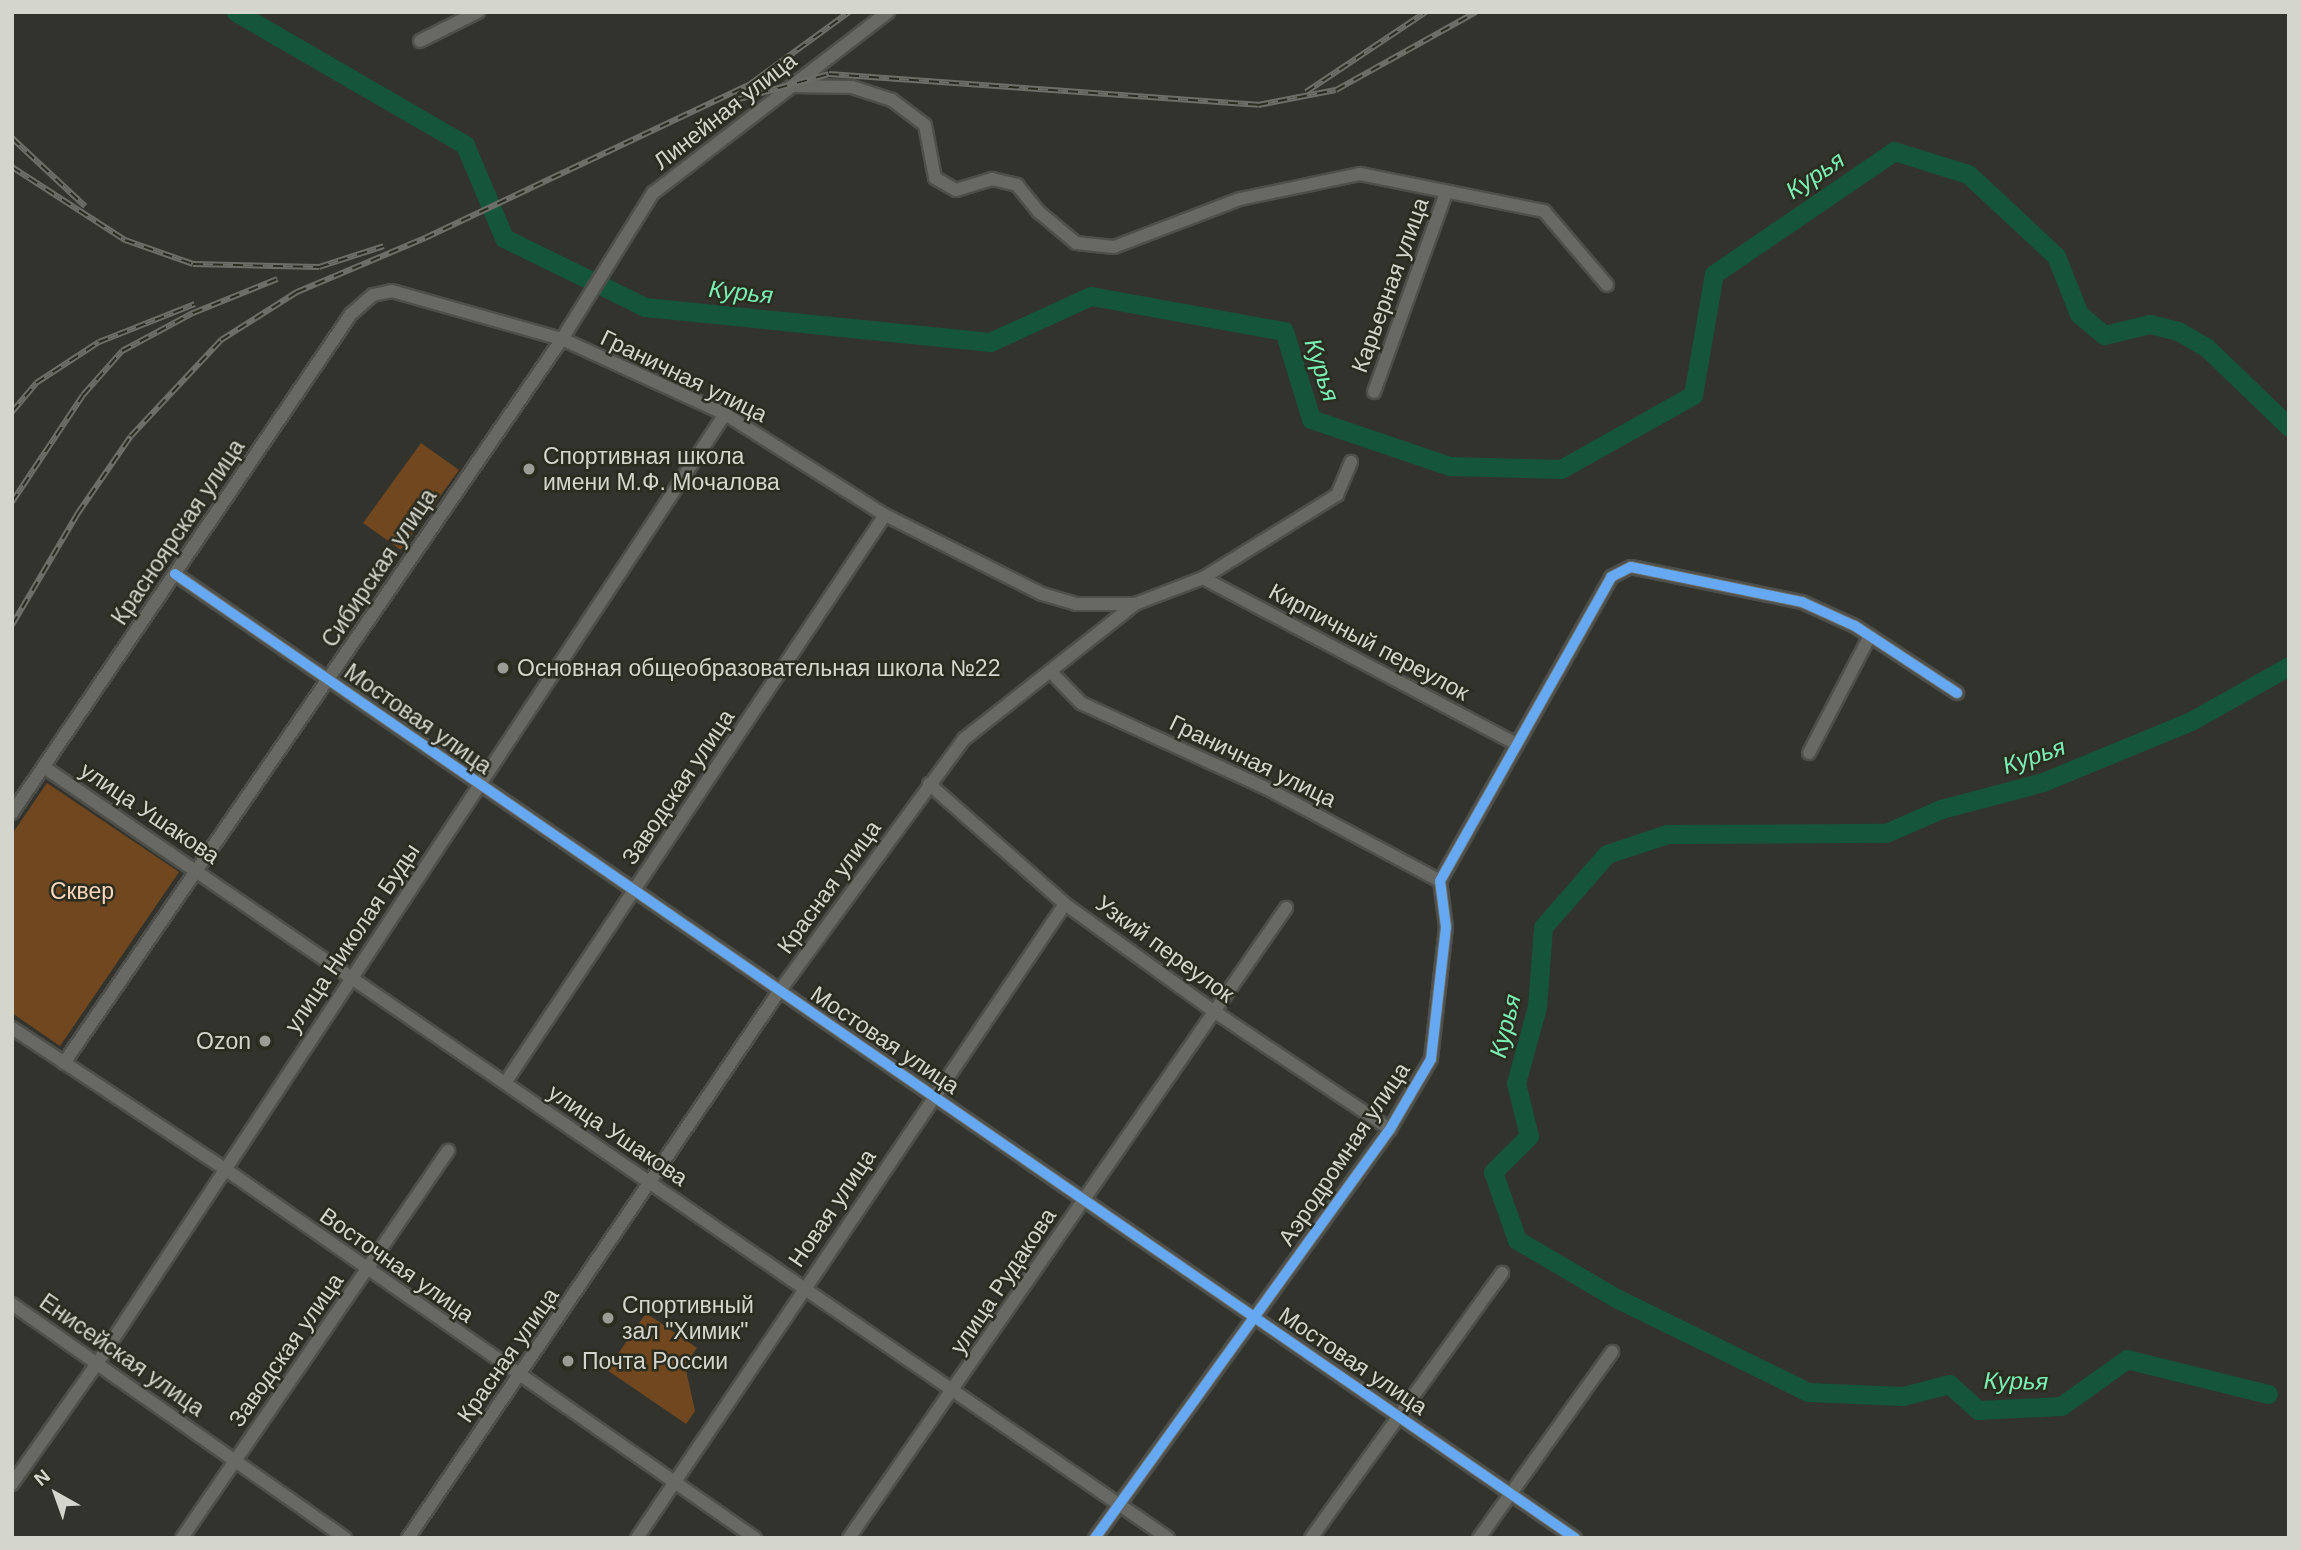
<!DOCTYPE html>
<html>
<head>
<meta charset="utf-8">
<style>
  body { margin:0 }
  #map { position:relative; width:2301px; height:1550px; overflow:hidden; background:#32332c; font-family:Arial,sans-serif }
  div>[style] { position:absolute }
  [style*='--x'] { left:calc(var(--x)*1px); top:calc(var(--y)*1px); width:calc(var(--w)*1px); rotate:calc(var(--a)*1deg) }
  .green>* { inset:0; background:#70471f }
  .river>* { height:19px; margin:-9.5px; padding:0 9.5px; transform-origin:9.5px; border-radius:9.5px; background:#15563a }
  .roads { filter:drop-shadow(2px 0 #4e4f4a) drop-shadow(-2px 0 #4e4f4a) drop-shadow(0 2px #4e4f4a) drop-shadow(0 -2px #4e4f4a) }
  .minor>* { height:12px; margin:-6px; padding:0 6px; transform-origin:6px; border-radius:6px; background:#696963 }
  .rail>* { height:6px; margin-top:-3px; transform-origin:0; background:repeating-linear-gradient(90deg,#2b2c20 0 10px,#6e6e68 0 20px); box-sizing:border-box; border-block:2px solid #6e6e68 }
  .cycleway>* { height:10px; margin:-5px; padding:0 5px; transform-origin:5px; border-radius:5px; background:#66a8f1 }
  .dots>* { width:19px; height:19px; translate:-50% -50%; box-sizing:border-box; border:4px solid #2b2c20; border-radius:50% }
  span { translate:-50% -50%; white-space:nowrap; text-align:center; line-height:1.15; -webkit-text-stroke:5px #2b2c20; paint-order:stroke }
  .street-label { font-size:23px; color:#d4d5cd }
  .poi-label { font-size:23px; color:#d4d5cd }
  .left { translate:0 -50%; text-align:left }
  .right { translate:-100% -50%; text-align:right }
  .park-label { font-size:23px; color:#fad6ba }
  .water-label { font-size:24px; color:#7aefb4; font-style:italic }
  .frame { position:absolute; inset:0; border:14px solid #d4d5cd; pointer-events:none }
  .north { position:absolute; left:21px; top:1459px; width:70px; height:70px; -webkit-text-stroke:5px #2b2c20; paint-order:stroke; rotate:320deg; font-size:19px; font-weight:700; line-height:28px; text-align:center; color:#d4d5cd }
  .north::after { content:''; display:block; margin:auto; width:24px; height:32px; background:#d4d5cd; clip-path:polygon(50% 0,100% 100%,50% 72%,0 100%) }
</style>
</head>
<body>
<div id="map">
  <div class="green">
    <i style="clip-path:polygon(421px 443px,459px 470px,401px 550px,363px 523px)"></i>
    <i style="clip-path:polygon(47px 783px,179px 872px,60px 1046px,12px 1013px,12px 834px)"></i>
    <i style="clip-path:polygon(646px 1313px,697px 1348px,685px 1365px,695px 1411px,686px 1424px,607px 1370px)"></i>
  </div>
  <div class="river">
    <i style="--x:236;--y:12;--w:265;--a:30.1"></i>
    <i style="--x:465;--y:145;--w:101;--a:67.2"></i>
    <i style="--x:504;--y:238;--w:157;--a:26.1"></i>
    <i style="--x:645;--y:307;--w:347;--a:5.8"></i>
    <i style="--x:990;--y:342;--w:111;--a:-24.5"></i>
    <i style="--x:1091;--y:296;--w:196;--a:10.3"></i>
    <i style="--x:1284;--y:331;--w:92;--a:72.9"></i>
    <i style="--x:1311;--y:419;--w:147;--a:18.7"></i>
    <i style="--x:1450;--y:466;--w:111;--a:1.5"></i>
    <i style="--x:1561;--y:469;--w:151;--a:-29.3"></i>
    <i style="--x:1693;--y:395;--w:123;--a:-80.2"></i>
    <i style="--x:1714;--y:274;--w:218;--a:-34.3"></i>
    <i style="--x:1894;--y:151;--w:77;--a:17.3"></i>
    <i style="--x:1968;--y:174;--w:120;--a:43"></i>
    <i style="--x:2056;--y:256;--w:62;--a:68.4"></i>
    <i style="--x:2079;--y:314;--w:33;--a:40"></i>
    <i style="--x:2104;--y:335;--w:47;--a:-13.4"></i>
    <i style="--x:2150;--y:324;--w:29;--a:14"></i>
    <i style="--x:2178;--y:331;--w:32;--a:30"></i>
    <i style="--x:2206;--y:347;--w:115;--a:43.9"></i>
    <i style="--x:2268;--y:1394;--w:145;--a:-166.1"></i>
    <i style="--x:2127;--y:1359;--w:81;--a:144.5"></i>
    <i style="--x:2061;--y:1406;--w:83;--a:177.2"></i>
    <i style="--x:1978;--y:1410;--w:39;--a:-138"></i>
    <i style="--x:1949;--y:1384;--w:48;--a:165.4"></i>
    <i style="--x:1903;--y:1396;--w:95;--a:-177.6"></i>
    <i style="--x:1808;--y:1392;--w:214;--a:-153.9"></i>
    <i style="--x:1616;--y:1298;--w:115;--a:-149.6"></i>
    <i style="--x:1517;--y:1240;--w:72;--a:-109.4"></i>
    <i style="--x:1493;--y:1172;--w:51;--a:-45"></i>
    <i style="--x:1529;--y:1136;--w:55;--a:-103.8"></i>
    <i style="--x:1516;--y:1083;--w:79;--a:-74.6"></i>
    <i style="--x:1537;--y:1007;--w:80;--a:-85.7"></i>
    <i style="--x:1543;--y:927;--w:97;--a:-48.8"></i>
    <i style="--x:1607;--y:854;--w:63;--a:-18.4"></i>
    <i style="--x:1667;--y:834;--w:219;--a:-0.3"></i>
    <i style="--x:1886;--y:833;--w:60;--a:-23.6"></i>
    <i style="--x:1941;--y:809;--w:106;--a:-14.8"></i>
    <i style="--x:2043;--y:782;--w:160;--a:-22.4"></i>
    <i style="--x:2191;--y:721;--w:112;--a:-29.3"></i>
  </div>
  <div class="roads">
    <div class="minor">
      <i style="--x:420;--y:41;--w:65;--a:-26.6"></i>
      <i style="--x:792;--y:86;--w:60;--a:1"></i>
      <i style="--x:852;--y:87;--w:42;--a:18"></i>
      <i style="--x:892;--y:100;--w:41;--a:37.1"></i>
      <i style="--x:925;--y:125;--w:54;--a:79.3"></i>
      <i style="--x:935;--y:178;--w:24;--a:30"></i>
      <i style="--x:956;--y:190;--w:38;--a:-17"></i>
      <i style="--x:992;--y:179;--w:26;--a:13"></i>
      <i style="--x:1017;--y:185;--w:35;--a:51"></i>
      <i style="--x:1039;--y:212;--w:48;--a:40"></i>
      <i style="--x:1076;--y:243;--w:38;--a:6"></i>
      <i style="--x:1114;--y:247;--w:135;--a:-20.9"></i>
      <i style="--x:1240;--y:199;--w:123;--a:-11.8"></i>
      <i style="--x:1360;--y:174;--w:188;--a:11.4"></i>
      <i style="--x:1544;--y:211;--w:97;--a:49.6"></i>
      <i style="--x:1374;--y:392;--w:212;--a:-70.1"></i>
      <i style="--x:175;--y:574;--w:1700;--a:34.55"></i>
      <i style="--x:1203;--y:578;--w:353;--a:27.9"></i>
      <i style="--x:1052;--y:673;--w:42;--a:46"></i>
      <i style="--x:1081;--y:703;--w:206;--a:24.7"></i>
      <i style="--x:1268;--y:789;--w:195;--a:28.1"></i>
      <i style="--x:1809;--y:753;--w:132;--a:-62.5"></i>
      <i style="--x:44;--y:767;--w:1363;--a:34.45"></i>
      <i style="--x:929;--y:784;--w:181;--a:41.4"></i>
      <i style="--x:1065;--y:904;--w:185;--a:35.8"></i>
      <i style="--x:1215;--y:1012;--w:211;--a:33.8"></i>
      <i style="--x:12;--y:813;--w:603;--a:-55.81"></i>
      <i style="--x:351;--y:314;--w:29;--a:-41"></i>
      <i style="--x:373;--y:295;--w:19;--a:-12"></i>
      <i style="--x:392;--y:291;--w:177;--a:15.8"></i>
      <i style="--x:562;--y:339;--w:179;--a:24.7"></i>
      <i style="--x:725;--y:414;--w:189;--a:32.3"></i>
      <i style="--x:885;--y:515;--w:176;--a:26.7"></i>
      <i style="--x:1042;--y:594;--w:35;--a:16"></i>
      <i style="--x:1076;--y:604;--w:59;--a:0"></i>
      <i style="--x:12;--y:1028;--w:255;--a:33.5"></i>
      <i style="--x:225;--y:1169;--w:646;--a:34.85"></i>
      <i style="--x:64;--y:1063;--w:879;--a:-55.48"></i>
      <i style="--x:562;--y:339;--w:172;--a:-58.1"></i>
      <i style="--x:653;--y:193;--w:297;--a:-37.6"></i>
      <i style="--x:505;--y:1083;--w:683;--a:-56.22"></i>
      <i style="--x:12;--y:1304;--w:407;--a:35.1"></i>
      <i style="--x:12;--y:1484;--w:149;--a:-54.8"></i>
      <i style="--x:98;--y:1362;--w:1137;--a:-56.52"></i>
      <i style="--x:182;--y:1538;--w:470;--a:-55.5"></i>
      <i style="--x:408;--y:1538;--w:659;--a:-55.83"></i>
      <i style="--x:778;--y:993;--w:315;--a:-53.8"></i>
      <i style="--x:964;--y:739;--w:218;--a:-38.3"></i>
      <i style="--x:1135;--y:604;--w:73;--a:-20.9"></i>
      <i style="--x:1203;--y:578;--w:158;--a:-31.8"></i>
      <i style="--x:1337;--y:495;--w:36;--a:-67"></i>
      <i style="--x:637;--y:1538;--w:765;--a:-55.98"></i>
      <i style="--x:849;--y:1538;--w:767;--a:-55.25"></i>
      <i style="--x:1095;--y:1538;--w:504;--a:-54.2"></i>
      <i style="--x:1390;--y:1129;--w:81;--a:-59.6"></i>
      <i style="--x:1431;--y:1059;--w:133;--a:-83.5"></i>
      <i style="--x:1446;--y:927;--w:46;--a:-97.4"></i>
      <i style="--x:1440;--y:881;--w:349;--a:-60.6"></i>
      <i style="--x:1611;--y:577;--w:22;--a:-27"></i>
      <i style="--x:1631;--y:567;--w:175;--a:11.6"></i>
      <i style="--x:1802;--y:602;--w:58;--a:24.4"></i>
      <i style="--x:1855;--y:626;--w:122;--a:33.3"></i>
      <i style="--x:1311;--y:1538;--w:327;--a:-54.2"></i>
      <i style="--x:1479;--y:1538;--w:229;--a:-54.4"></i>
    </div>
  </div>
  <div class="rail">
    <i style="--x:1306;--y:92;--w:144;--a:-33.7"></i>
    <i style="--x:739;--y:99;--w:93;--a:-15.5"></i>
    <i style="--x:829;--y:74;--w:430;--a:4.1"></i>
    <i style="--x:1258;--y:105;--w:79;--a:-10.9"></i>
    <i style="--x:1336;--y:90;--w:160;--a:-29.1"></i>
    <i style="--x:12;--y:138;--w:100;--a:43"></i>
    <i style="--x:12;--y:167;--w:135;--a:32.9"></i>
    <i style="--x:125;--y:240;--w:72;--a:19.4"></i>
    <i style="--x:193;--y:264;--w:126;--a:1.4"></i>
    <i style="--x:319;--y:267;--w:68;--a:-17.9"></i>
    <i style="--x:12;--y:412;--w:38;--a:-50"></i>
    <i style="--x:36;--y:383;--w:75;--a:-33.1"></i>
    <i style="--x:99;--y:342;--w:103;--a:-21.6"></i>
    <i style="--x:12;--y:502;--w:128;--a:-56.4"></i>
    <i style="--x:83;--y:395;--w:59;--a:-48.4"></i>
    <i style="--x:122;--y:351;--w:81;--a:-28.2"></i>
    <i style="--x:193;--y:313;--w:91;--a:-22"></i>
    <i style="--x:12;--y:625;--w:130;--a:-59.5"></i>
    <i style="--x:78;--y:513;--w:93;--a:-55.5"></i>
    <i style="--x:131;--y:436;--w:132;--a:-46.8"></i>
    <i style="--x:221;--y:340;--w:90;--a:-32.3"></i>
    <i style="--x:297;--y:292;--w:139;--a:-22.9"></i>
    <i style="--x:425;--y:238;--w:358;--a:-25.3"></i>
    <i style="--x:749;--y:85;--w:124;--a:-36.1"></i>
  </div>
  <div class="cycleway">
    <i style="--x:175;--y:574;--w:1700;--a:34.55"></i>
    <i style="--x:1095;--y:1538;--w:504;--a:-54.2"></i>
    <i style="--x:1390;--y:1129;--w:81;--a:-59.6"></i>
    <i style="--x:1431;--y:1059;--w:133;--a:-83.5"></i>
    <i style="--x:1446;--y:927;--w:46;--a:-97.4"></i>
    <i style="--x:1440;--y:881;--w:349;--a:-60.6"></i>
    <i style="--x:1611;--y:577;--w:22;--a:-27"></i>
    <i style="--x:1631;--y:567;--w:175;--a:11.6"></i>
    <i style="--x:1802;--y:602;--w:58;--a:24.4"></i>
    <i style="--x:1855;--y:626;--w:122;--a:33.3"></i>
  </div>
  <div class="dots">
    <i style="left:529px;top:469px;background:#9b9c95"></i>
    <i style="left:503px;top:668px;background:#9b9c95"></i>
    <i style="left:265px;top:1041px;background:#9b9c95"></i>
    <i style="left:608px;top:1318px;background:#9b9c95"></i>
    <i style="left:568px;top:1361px;background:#9b9c95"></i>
  </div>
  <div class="street-label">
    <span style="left:725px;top:111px;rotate:-38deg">Линейная улица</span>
    <span style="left:1390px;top:285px;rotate:-70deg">Карьерная улица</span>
    <span style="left:684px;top:376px;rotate:26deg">Граничная улица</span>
    <span style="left:178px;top:532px;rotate:-56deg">Красноярская улица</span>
    <span style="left:379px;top:568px;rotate:-56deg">Сибирская улица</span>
    <span style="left:1369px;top:642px;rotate:28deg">Кирпичный переулок</span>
    <span style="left:418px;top:719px;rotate:35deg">Мостовая улица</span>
    <span style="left:1253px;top:761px;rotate:26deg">Граничная улица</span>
    <span style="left:678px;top:787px;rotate:-56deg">Заводская улица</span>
    <span style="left:150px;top:813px;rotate:34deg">улица Ушакова</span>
    <span style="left:829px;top:887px;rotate:-54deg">Красная улица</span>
    <span style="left:352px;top:938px;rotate:-56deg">улица Николая Буды</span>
    <span style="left:1165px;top:949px;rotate:36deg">Узкий переулок</span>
    <span style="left:885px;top:1040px;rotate:34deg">Мостовая улица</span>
    <span style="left:618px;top:1135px;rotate:34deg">улица Ушакова</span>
    <span style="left:1344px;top:1154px;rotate:-56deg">Аэродромная улица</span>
    <span style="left:832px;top:1208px;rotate:-56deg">Новая улица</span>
    <span style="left:397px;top:1265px;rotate:35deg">Восточная улица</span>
    <span style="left:1003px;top:1281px;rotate:-56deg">улица Рудакова</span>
    <span style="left:286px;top:1350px;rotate:-55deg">Заводская улица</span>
    <span style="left:122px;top:1355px;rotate:35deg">Енисейская улица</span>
    <span style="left:508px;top:1355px;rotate:-55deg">Красная улица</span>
    <span style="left:1353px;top:1361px;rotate:34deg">Мостовая улица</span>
  </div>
  <div class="poi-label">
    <span class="left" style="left:543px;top:469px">Спортивная школа<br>имени М.Ф. Мочалова</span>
    <span class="left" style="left:517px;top:668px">Основная общеобразовательная школа №22</span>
    <span class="right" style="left:251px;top:1041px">Ozon</span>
    <span class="left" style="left:622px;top:1318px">Спортивный<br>зал "Химик"</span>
    <span class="left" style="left:582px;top:1361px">Почта России</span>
  </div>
  <div class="park-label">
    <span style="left:82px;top:891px">Сквер</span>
  </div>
  <div class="water-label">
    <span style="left:1815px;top:175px;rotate:-34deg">Курья</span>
    <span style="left:741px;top:292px;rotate:6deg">Курья</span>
    <span style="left:1322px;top:370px;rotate:72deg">Курья</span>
    <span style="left:2034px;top:756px;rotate:-19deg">Курья</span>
    <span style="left:1505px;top:1026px;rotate:-76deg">Курья</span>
    <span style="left:2016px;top:1381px;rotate:1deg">Курья</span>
  </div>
  <div class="frame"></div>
  <div class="north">N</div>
</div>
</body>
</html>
